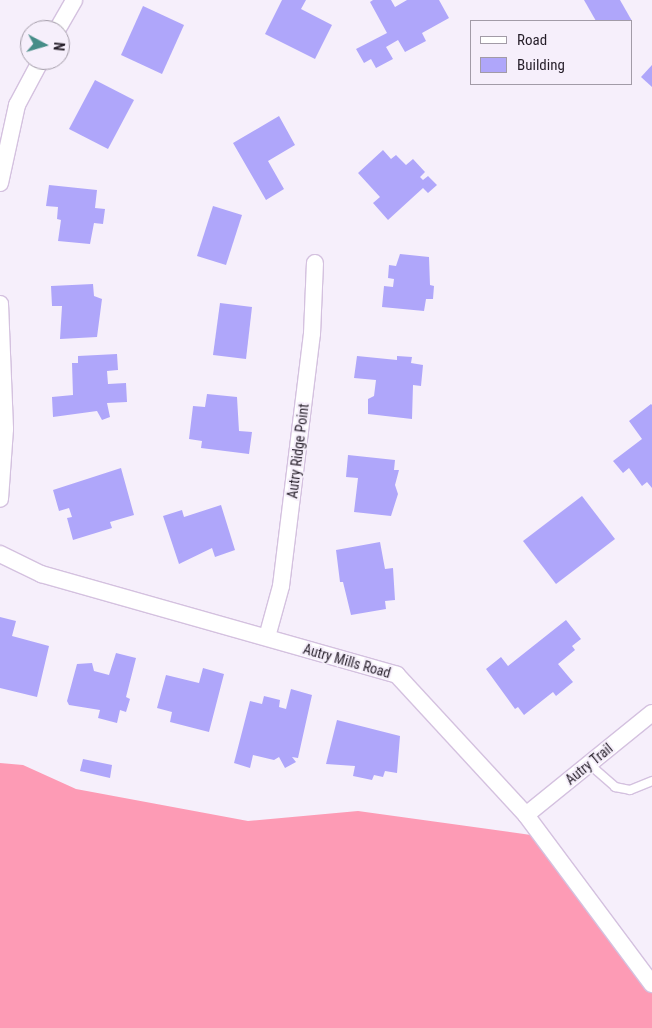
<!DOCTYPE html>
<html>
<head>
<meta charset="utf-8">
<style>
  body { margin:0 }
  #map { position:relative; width:652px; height:1028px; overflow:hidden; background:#f6effb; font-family:"Roboto Condensed",sans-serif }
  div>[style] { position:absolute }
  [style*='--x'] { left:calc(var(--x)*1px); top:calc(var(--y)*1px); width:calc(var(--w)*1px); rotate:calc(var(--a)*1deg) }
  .forest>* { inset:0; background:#fd9bb5 }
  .building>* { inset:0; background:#afa6fa }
  .roads { filter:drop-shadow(1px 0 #d4c1df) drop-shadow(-1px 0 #d4c1df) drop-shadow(0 1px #d4c1df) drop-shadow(0 -1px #d4c1df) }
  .service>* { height:8px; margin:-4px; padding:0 4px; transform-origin:4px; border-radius:4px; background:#fff }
  .minor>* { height:16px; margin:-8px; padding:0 8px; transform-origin:8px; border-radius:8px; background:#fff }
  span { translate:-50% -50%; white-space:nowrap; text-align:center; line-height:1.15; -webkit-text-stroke:4px #f6effb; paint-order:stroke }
  .street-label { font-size:14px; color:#251e29 }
  .legend { position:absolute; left:470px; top:20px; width:162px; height:65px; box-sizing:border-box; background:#f6effb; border:1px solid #a29ba7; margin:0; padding:6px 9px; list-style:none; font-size:15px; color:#251e29 }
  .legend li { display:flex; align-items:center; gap:10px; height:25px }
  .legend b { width:25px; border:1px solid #a29ba7 }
  .north { position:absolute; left:20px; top:20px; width:50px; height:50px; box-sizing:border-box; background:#f6effb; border:1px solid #a29ba7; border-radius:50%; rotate:96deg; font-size:14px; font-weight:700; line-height:20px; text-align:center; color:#251e29 }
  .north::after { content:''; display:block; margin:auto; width:18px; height:22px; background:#468d88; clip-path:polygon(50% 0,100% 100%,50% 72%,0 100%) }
</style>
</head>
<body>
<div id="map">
  <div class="forest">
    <i style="clip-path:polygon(0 763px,23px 765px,76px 789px,248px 821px,358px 811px,538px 836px,652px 989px,652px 1028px,0 1028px)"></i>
  </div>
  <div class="building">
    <i style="clip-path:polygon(282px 0,306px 0,301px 9px,332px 25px,315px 59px,265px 34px)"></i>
    <i style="clip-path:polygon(373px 0,391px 0,395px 7px,407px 0,439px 0,449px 18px,422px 33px,426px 41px,405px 52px,398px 40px,386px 47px,393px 59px,376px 68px,371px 59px,364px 63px,356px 49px,387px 33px,370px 2px)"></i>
    <i style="clip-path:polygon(584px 0,620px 0,632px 21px,596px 21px)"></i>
    <i style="clip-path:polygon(143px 6px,184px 25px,162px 74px,121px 55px)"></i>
    <i style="clip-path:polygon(652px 65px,652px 87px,641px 77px)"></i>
    <i style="clip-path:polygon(95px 80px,134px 100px,108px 149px,69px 129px)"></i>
    <i style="clip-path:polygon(279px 116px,295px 145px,268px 161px,284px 189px,266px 200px,233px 143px)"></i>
    <i style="clip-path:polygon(383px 150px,391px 159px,396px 155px,406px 165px,413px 159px,425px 172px,420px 177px,423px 180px,428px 176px,437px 185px,428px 193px,423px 188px,388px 220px,373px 203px,380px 197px,358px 173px)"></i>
    <i style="clip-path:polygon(49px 185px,97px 190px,95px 208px,105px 209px,103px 224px,94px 223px,90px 244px,58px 241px,61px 220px,57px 219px,58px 207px,46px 206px)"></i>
    <i style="clip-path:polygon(213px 206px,242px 215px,226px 265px,197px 256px)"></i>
    <i style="clip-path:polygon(400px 254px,429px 257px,430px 285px,434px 286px,433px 299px,426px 299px,424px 311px,382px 307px,384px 286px,393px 287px,394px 279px,388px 278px,389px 265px,396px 266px)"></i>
    <i style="clip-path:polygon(93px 284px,94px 296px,102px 299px,97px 337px,60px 339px,62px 306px,52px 306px,51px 286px)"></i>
    <i style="clip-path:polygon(220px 303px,252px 307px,246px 359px,213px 355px)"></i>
    <i style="clip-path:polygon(117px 354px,118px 370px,107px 371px,108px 384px,126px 383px,127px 402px,107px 403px,110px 417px,102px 420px,97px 411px,53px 417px,52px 397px,73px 395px,72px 363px,78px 363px,78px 356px)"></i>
    <i style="clip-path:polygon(357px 356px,397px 360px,397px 356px,412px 357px,411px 363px,423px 365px,421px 386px,413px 385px,412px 419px,368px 414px,368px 399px,374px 396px,376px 380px,354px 378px)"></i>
    <i style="clip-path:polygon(207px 394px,237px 397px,239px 431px,252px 432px,249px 454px,201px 448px,202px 441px,189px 439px,193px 406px,205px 407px)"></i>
    <i style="clip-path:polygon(651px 404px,652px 405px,652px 488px,647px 482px,642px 486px,629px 468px,623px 473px,613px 461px,642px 439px,629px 421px)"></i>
    <i style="clip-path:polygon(348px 455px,395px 460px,394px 470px,399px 470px,395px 485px,398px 494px,391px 516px,354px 512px,358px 478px,346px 477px)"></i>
    <i style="clip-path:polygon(121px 468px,134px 515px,110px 522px,112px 528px,73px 540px,67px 518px,72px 517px,69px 508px,59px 511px,53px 490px)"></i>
    <i style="clip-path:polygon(582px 496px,615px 539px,556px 584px,523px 541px)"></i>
    <i style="clip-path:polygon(221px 505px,235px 550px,215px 557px,212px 548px,179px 564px,163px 516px,182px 510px,184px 517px)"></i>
    <i style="clip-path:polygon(380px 542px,385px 569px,393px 568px,395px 600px,385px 601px,386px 609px,351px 615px,343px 582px,340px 582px,336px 550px)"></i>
    <i style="clip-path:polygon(0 617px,16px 621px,12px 636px,49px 646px,37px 697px,0 688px)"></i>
    <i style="clip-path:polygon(566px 620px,581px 639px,572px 646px,575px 650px,558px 664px,573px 682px,556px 696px,553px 692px,524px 715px,518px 707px,515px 709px,486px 669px,501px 657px,508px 666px)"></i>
    <i style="clip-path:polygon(116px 653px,136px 658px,126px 697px,130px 699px,126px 712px,120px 710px,117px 723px,98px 718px,100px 710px,69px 705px,67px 701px,77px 664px,92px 663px,94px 671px,109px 675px)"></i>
    <i style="clip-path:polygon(203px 668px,224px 674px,209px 732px,170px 722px,172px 712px,157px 708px,166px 675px,199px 683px)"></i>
    <i style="clip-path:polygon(291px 689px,312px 695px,298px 758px,292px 757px,296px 762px,285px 768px,279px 757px,274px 760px,253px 755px,250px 768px,234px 763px,250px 701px,262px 704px,264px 696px,280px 700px,279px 707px,286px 709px)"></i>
    <i style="clip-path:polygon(337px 720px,400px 736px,397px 773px,385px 771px,383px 777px,374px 775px,372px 780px,353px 776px,355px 766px,326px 764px)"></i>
    <i style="clip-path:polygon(83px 759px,112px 765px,110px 778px,80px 771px)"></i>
  </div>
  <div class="roads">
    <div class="service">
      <i style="--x:589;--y:764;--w:35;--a:41"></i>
      <i style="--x:615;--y:787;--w:15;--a:11"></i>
      <i style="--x:630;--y:790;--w:24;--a:-22"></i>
    </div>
    <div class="minor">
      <i style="--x:57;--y:30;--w:34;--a:-60"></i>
      <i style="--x:0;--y:183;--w:80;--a:-77.7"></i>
      <i style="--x:17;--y:105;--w:51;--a:-61.9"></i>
      <i style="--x:0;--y:304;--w:125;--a:87.7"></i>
      <i style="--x:5;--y:429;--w:70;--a:94.1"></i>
      <i style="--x:0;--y:554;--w:46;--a:26"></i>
      <i style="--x:41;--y:574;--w:370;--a:15.8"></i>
      <i style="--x:397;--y:675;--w:190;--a:47.3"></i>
      <i style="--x:526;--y:815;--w:211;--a:53.3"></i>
      <i style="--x:267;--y:637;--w:53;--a:-74.6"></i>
      <i style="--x:281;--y:586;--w:254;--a:-83"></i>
      <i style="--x:312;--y:334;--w:71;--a:-87.6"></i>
      <i style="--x:526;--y:815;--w:162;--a:-39"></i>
    </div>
  </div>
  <div class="street-label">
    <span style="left:298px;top:451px;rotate:-83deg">Autry Ridge Point</span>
    <span style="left:347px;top:661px;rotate:16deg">Autry Mills Road</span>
    <span style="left:589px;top:764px;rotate:-39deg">Autry Trail</span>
  </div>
  <ul class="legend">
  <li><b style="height:6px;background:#fff"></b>Road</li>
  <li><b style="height:14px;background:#afa6fa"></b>Building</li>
  </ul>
  <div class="north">N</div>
</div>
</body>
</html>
